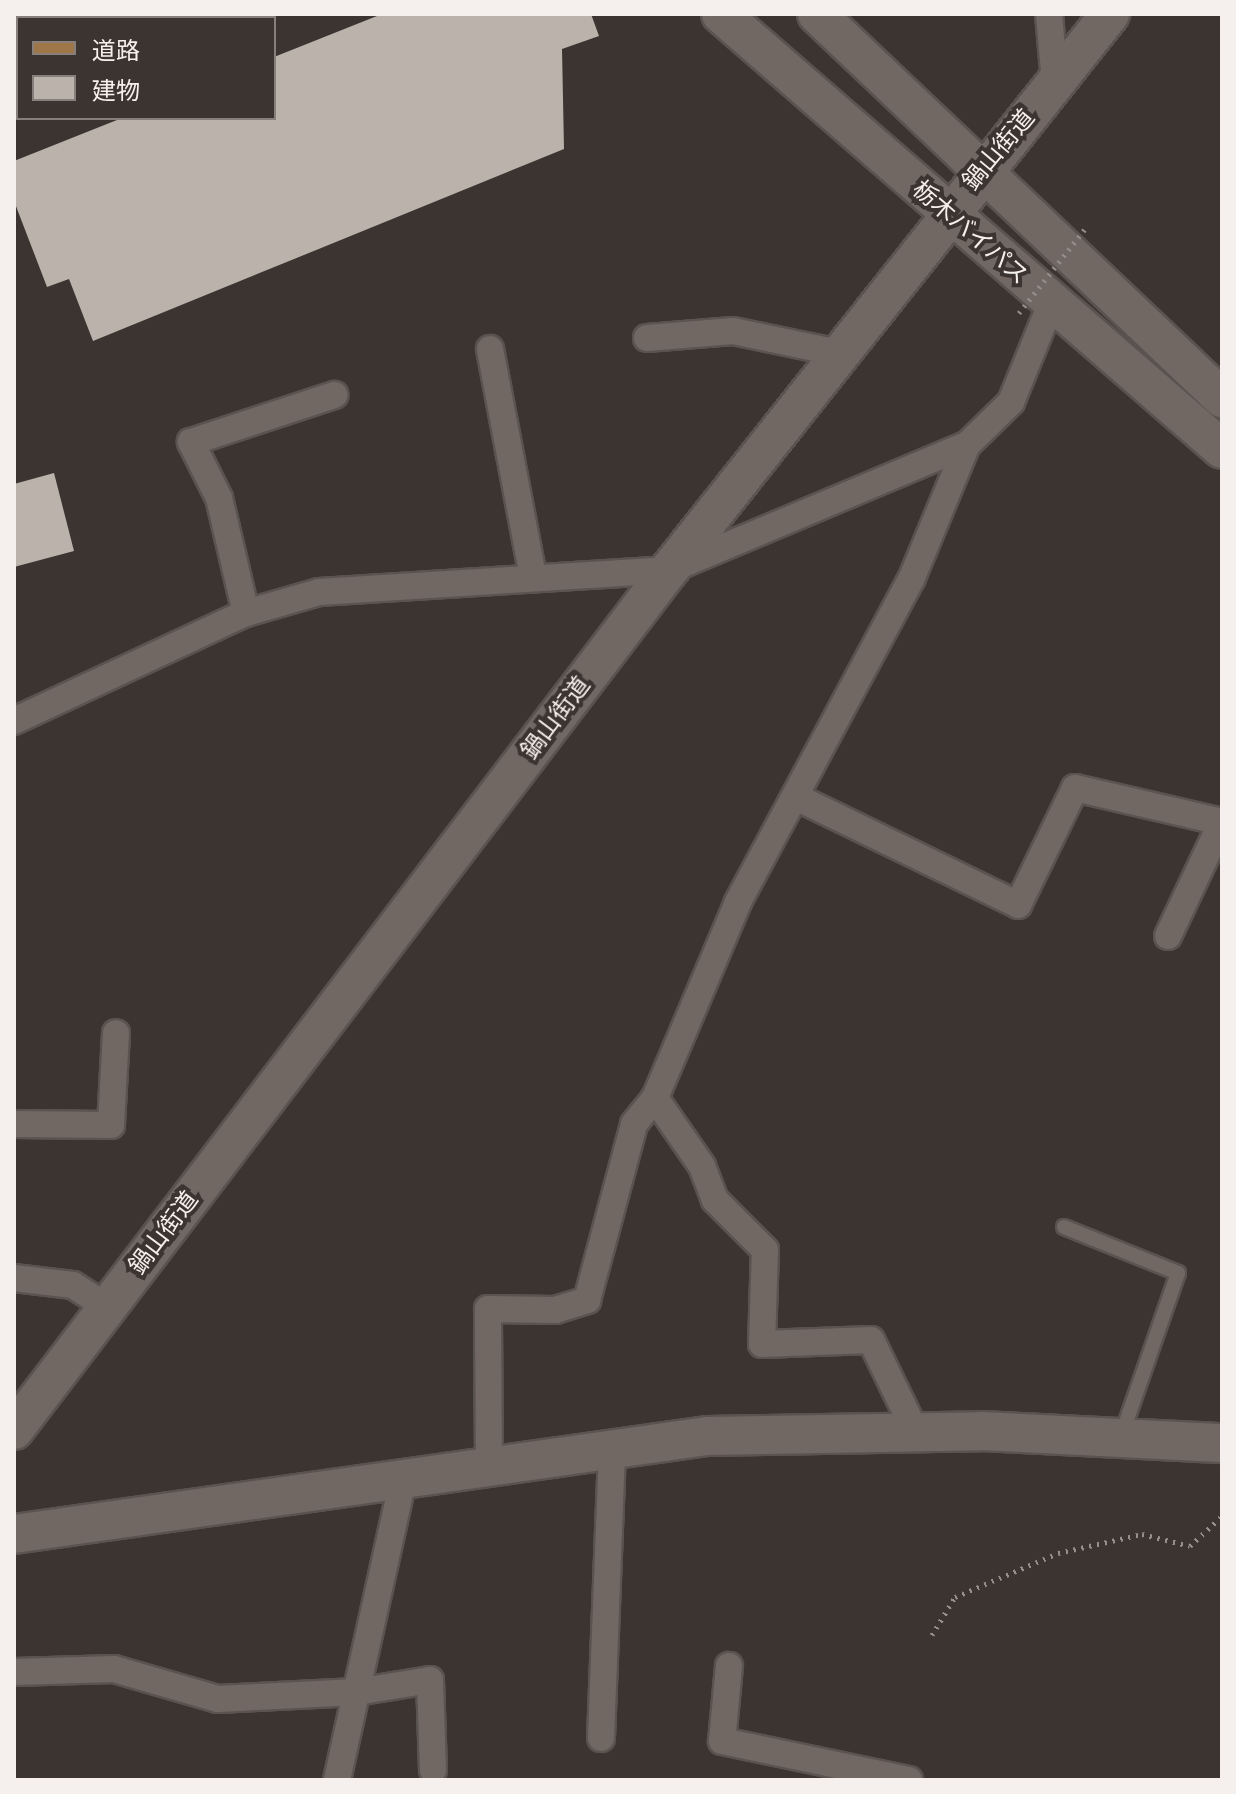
<!DOCTYPE html>
<html>
<head>
<meta charset="utf-8">
<style>
  body { margin:0 }
  #map { position:relative; width:1236px; height:1794px; overflow:hidden; background:#3c3430; font-family:Karla,"Noto Sans JP",sans-serif }
  div>[style] { position:absolute }
  [style*='--x'] { left:calc(var(--x)*1px); top:calc(var(--y)*1px); width:calc(var(--w)*1px); rotate:calc(var(--a)*1deg) }
  .building>* { inset:0; background:#bcb2ac }
  .path>* { height:5px; margin-top:-2.5px; transform-origin:0; background:repeating-linear-gradient(90deg,#968f8c 0 2px,transparent 0 8px) }
  .roads { filter:drop-shadow(2px 0 #5a534f) drop-shadow(-2px 0 #5a534f) drop-shadow(0 2px #5a534f) drop-shadow(0 -2px #5a534f) }
  .lane>* { height:14px; margin:-7px; padding:0 7px; transform-origin:7px; border-radius:7px; background:#716863 }
  .street>* { height:26px; margin:-13px; padding:0 13px; transform-origin:13px; border-radius:13px; background:#716863 }
  .secondary>* { height:38px; margin:-19px; padding:0 19px; transform-origin:19px; border-radius:19px; background:#716863 }
  .primary>* { height:42px; margin:-21px; padding:0 21px; transform-origin:21px; border-radius:21px; background:#9e7647 }
  .path-bridge>* { height:5px; margin-top:-2.5px; transform-origin:0; background:repeating-linear-gradient(90deg,#968f8c 0 2px,transparent 0 8px) }
  span { translate:-50% -50%; white-space:nowrap; text-align:center; line-height:1.15; -webkit-text-stroke:8px #3c3430; paint-order:stroke }
  .street-label { font-size:24px; color:#f5f0ed }
  .frame { position:absolute; inset:0; border:16px solid #f5f0ed; pointer-events:none }
  .legend { position:absolute; left:16px; top:16px; width:260px; height:104px; box-sizing:border-box; background:#3c3430; border:2px solid #867f7c; margin:0; padding:10px 14px; list-style:none; font-size:24px; color:#f5f0ed }
  .legend li { display:flex; align-items:center; gap:16px; height:40px }
  .legend b { width:40px; border:2px solid #867f7c }
</style>
</head>
<body>
<div id="map">
  <div class="building">
    <i style="clip-path:polygon(382px 14px,591px 14px,599px 36px,562px 49px,564px 149px,93px 341px,69px 279px,47px 287px,14px 201px,14px 161px,122px 118px,274px 118px,274px 57px)"></i>
    <i style="clip-path:polygon(54px 473px,74px 551px,14px 567px,14px 484px)"></i>
  </div>
  <div class="path">
    <i style="--x:932;--y:1635;--w:44;--a:-58.8"></i>
    <i style="--x:955;--y:1597;--w:112;--a:-23.1"></i>
    <i style="--x:1058;--y:1553;--w:86;--a:-12.7"></i>
    <i style="--x:1142;--y:1534;--w:49;--a:14"></i>
    <i style="--x:1190;--y:1546;--w:44;--a:-43.2"></i>
  </div>
  <div class="roads">
    <div class="lane">
      <i style="--x:1064;--y:1227;--w:123;--a:22"></i>
      <i style="--x:1178;--y:1273;--w:174;--a:109.2"></i>
    </div>
    <div class="street">
      <i style="--x:1049;--y:14;--w:69;--a:85"></i>
      <i style="--x:647;--y:338;--w:86;--a:-4.7"></i>
      <i style="--x:733;--y:331;--w:113;--a:11.7"></i>
      <i style="--x:490;--y:349;--w:232;--a:79.3"></i>
      <i style="--x:246;--y:613;--w:118;--a:-103.2"></i>
      <i style="--x:219;--y:498;--w:63;--a:-116.6"></i>
      <i style="--x:191;--y:442;--w:151;--a:-18.2"></i>
      <i style="--x:14;--y:721;--w:256;--a:-25"></i>
      <i style="--x:246;--y:613;--w:76;--a:-16"></i>
      <i style="--x:319;--y:592;--w:351;--a:-3.6"></i>
      <i style="--x:669;--y:570;--w:323;--a:-22.8"></i>
      <i style="--x:796;--y:797;--w:247;--a:25.9"></i>
      <i style="--x:1018;--y:905;--w:130;--a:-64"></i>
      <i style="--x:1075;--y:788;--w:151;--a:13"></i>
      <i style="--x:1168;--y:936;--w:126;--a:-64.7"></i>
      <i style="--x:14;--y:1124;--w:97;--a:0.6"></i>
      <i style="--x:111;--y:1125;--w:92;--a:-86.9"></i>
      <i style="--x:14;--y:1278;--w:59;--a:6.8"></i>
      <i style="--x:73;--y:1285;--w:40;--a:32.9"></i>
      <i style="--x:916;--y:1433;--w:103;--a:-115.8"></i>
      <i style="--x:871;--y:1340;--w:109;--a:177.9"></i>
      <i style="--x:762;--y:1344;--w:94;--a:-88.2"></i>
      <i style="--x:765;--y:1250;--w:71;--a:-135"></i>
      <i style="--x:715;--y:1200;--w:36;--a:-111"></i>
      <i style="--x:702;--y:1166;--w:83;--a:-124.7"></i>
      <i style="--x:655;--y:1098;--w:213;--a:-67"></i>
      <i style="--x:738;--y:902;--w:366;--a:-61.8"></i>
      <i style="--x:911;--y:580;--w:146;--a:-67.5"></i>
      <i style="--x:967;--y:445;--w:62;--a:-44.3"></i>
      <i style="--x:1011;--y:402;--w:106;--a:-67.8"></i>
      <i style="--x:489;--y:1462;--w:153;--a:-90.4"></i>
      <i style="--x:488;--y:1309;--w:67;--a:0.9"></i>
      <i style="--x:555;--y:1310;--w:34;--a:-17"></i>
      <i style="--x:587;--y:1300;--w:182;--a:-75"></i>
      <i style="--x:634;--y:1124;--w:33;--a:-51"></i>
      <i style="--x:729;--y:1666;--w:75;--a:95.3"></i>
      <i style="--x:722;--y:1741;--w:191;--a:11.8"></i>
      <i style="--x:14;--y:1672;--w:100;--a:-1.7"></i>
      <i style="--x:114;--y:1669;--w:108;--a:16.1"></i>
      <i style="--x:218;--y:1699;--w:138;--a:-2.9"></i>
      <i style="--x:356;--y:1692;--w:75;--a:-9.2"></i>
      <i style="--x:430;--y:1680;--w:90;--a:88.1"></i>
      <i style="--x:601;--y:1738;--w:289;--a:-87.8"></i>
      <i style="--x:337;--y:1780;--w:311;--a:-77.6"></i>
    </div>
    <div class="secondary">
      <i style="--x:721;--y:14;--w:663;--a:40.97"></i>
      <i style="--x:817;--y:14;--w:558;--a:43.48"></i>
      <i style="--x:14;--y:1430;--w:1081;--a:-52.71"></i>
      <i style="--x:669;--y:570;--w:710;--a:-51.58"></i>
      <i style="--x:14;--y:1534;--w:700;--a:-8.05"></i>
      <i style="--x:707;--y:1436;--w:275;--a:-1"></i>
      <i style="--x:982;--y:1431;--w:240;--a:2.9"></i>
    </div>
    <div class="primary">
      <i style="--x:59;--y:18;--w:5;--a:-53"></i>
      <i style="--x:14;--y:71;--w:6;--a:-51"></i>
    </div>
  </div>
  <div class="path-bridge">
    <i style="--x:1019;--y:313;--w:112;--a:-51.9"></i>
  </div>
  <div class="street-label">
    <span style="left:999px;top:150px;rotate:-50deg">鍋山街道</span>
    <span style="left:970px;top:233px;rotate:41deg">栃木バイパス</span>
    <span style="left:556px;top:718px;rotate:-53deg">鍋山街道</span>
    <span style="left:164px;top:1233px;rotate:-53deg">鍋山街道</span>
  </div>
  <div class="frame"></div>
  <ul class="legend">
  <li><b style="height:10px;background:#9e7647"></b>道路</li>
  <li><b style="height:22px;background:#bcb2ac"></b>建物</li>
  </ul>
</div>
</body>
</html>
